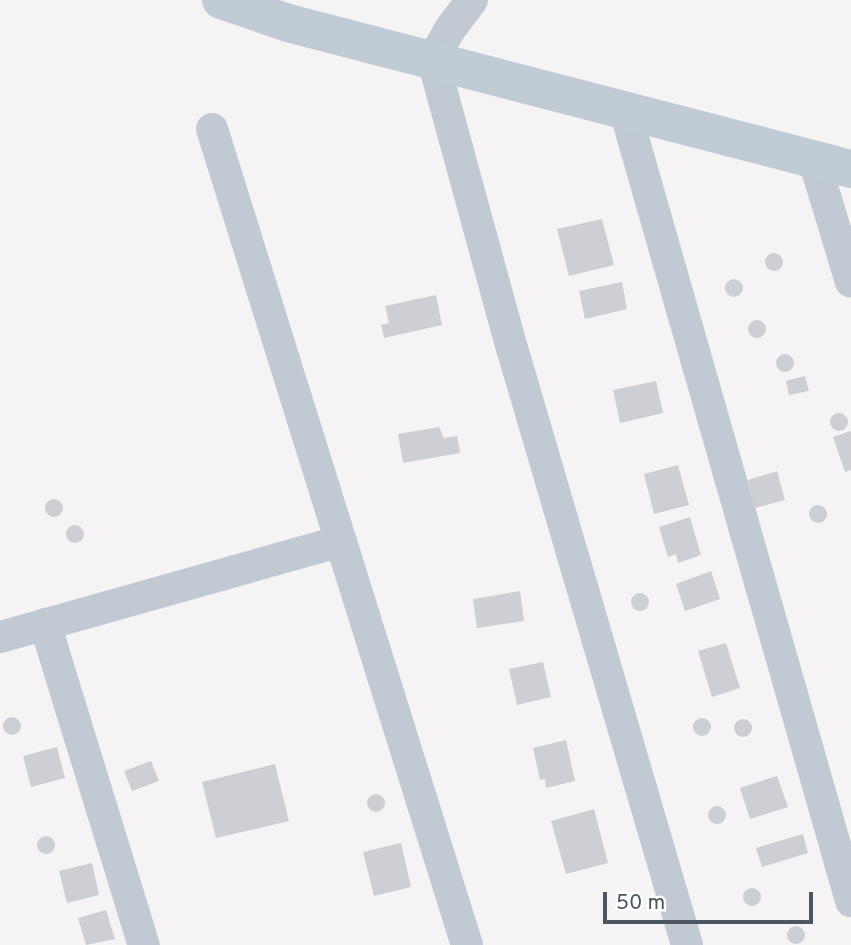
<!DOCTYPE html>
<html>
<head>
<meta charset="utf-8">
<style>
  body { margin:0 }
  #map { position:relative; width:851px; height:945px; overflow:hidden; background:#f5f3f3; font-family:Overpass,sans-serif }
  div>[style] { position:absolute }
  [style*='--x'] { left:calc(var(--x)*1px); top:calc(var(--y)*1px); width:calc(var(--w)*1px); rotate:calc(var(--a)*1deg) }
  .building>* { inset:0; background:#cdcfd5 }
  .round { border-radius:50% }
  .street>* { height:32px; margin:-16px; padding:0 16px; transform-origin:16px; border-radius:16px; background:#c1cad2 }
  .secondary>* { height:38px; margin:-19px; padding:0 19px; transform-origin:19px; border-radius:19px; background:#c1cbd6 }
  span { translate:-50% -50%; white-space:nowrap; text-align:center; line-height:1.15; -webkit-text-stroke:6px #fff; paint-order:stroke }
  .scale { position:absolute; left:603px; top:892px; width:210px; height:32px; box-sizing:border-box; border:4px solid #4a5661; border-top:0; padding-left:9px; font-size:21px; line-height:24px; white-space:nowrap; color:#4a5661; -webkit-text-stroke:5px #fff; paint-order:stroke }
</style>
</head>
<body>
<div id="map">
  <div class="building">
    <i style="clip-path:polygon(602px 219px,614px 265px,569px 276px,557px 229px)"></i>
    <i class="round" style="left:765px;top:253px;width:18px;height:18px"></i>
    <i class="round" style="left:725px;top:279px;width:18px;height:18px"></i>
    <i style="clip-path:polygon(622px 282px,627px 309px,585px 319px,579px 291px)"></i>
    <i style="clip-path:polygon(436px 295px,442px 325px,384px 338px,381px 325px,389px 323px,385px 306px)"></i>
    <i class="round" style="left:748px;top:320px;width:18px;height:18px"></i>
    <i class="round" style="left:776px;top:354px;width:18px;height:18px"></i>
    <i style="clip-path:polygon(805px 376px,809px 391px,789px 395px,786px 381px)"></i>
    <i style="clip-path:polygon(656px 381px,663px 413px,620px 423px,613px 390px)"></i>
    <i class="round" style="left:830px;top:413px;width:18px;height:18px"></i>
    <i style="clip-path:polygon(439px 427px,444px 438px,457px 436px,460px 453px,403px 463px,398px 434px)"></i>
    <i style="clip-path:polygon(851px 431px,851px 470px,845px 472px,833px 437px)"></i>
    <i style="clip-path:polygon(678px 465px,689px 505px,654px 514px,644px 474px)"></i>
    <i style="clip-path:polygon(777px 471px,785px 500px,755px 508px,748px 480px)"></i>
    <i class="round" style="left:45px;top:499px;width:18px;height:18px"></i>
    <i class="round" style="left:809px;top:505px;width:18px;height:18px"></i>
    <i style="clip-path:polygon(690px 517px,701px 555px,678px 563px,676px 554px,668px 557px,659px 527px)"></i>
    <i class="round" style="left:66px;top:525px;width:18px;height:18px"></i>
    <i style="clip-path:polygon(711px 571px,720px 599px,685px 611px,676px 584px)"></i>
    <i style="clip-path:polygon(520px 591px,524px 621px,477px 628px,473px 599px)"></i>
    <i class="round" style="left:631px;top:593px;width:18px;height:18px"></i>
    <i style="clip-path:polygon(726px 643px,740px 688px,712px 697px,698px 651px)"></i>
    <i style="clip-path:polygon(543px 662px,551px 697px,517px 705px,509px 669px)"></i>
    <i class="round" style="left:3px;top:717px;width:18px;height:18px"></i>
    <i class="round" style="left:693px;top:718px;width:18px;height:18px"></i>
    <i class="round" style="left:734px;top:719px;width:18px;height:18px"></i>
    <i style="clip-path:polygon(566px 740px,575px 781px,546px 788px,545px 779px,540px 780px,533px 748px)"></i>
    <i style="clip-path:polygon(57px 747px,65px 778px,31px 787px,23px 756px)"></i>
    <i style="clip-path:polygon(151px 761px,159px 781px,132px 791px,124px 771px)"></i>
    <i style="clip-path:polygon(275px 764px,289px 821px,216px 838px,202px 782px)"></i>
    <i style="clip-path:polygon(777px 776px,788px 807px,750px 819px,740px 788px)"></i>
    <i class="round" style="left:367px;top:794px;width:18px;height:18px"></i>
    <i class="round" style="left:708px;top:806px;width:18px;height:18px"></i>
    <i style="clip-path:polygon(594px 809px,608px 863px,566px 874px,551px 821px)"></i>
    <i style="clip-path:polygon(803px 834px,808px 853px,762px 867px,756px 848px)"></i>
    <i class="round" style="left:37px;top:836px;width:18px;height:18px"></i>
    <i style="clip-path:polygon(401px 843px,411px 887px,374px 896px,363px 852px)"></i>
    <i style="clip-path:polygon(92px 863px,99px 895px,67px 903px,59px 871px)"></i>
    <i class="round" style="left:743px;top:888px;width:18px;height:18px"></i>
    <i style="clip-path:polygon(106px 910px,115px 939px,86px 945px,78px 918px)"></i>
    <i class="round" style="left:787px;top:926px;width:18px;height:18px"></i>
  </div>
  <div class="street">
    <i style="--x:472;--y:0;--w:36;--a:127"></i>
    <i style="--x:450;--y:29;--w:35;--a:119"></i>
    <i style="--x:433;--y:60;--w:299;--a:74.7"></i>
    <i style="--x:512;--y:348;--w:622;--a:73.66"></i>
    <i style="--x:625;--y:110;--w:823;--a:74.05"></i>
    <i style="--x:212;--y:129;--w:855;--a:72.65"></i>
    <i style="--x:814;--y:160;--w:127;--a:73.1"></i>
    <i style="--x:45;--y:624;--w:336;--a:72.9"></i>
    <i style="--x:0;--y:637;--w:354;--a:-15.7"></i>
  </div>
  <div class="secondary">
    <i style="--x:221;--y:0;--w:71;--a:18.9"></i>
    <i style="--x:288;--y:23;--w:582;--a:14.54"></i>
  </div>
  <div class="scale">50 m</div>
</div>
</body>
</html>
